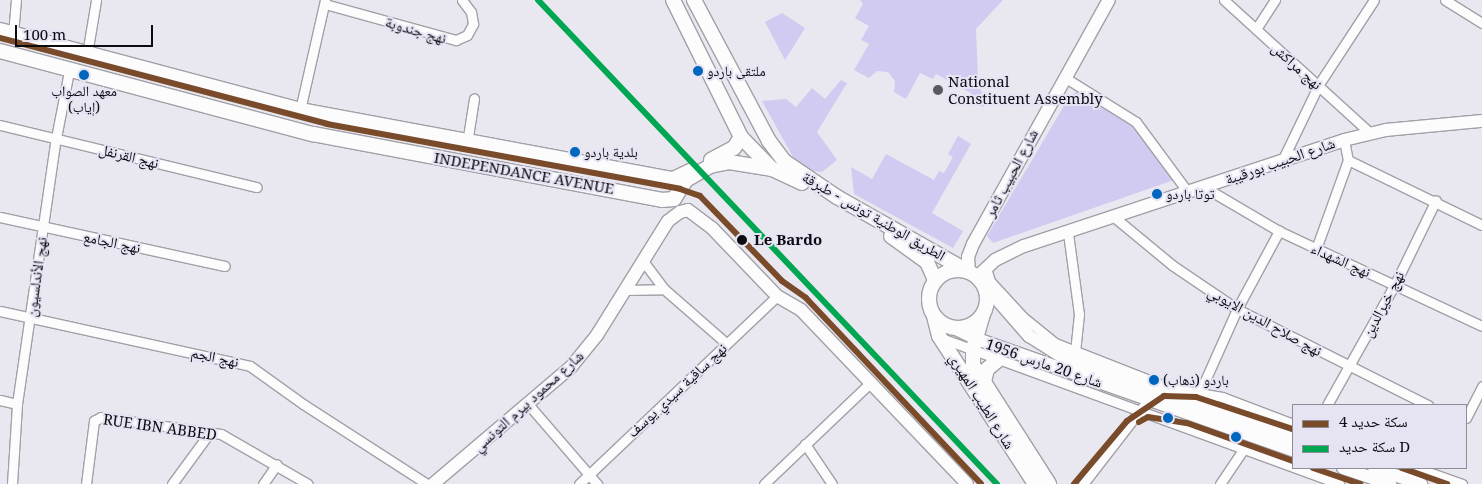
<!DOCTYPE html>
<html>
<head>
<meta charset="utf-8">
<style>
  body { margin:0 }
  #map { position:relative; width:1482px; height:484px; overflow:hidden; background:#e9e8f0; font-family:"Noto Serif","Noto Naskh Arabic",serif }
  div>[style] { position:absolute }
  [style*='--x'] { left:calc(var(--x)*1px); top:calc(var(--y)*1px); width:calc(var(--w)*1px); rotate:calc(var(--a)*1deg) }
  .green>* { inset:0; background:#d1caf1 }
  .roads { filter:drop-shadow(1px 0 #a2a0a7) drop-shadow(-1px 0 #a2a0a7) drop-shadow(0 1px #a2a0a7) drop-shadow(0 -1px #a2a0a7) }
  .street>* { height:9px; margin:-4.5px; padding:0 4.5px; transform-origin:4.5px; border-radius:4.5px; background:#fcfcfd }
  .secondary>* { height:12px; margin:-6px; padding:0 6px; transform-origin:6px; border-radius:6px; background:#fcfcfd }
  .primary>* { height:14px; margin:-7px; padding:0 7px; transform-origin:7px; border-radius:7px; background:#fcfcfd }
  .primary>.ring { margin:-7px; padding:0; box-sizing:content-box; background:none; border:14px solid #fcfcfd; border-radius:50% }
  .rail-1>* { height:6px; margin:-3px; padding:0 3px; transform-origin:3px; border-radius:3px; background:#7a4b2a }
  .rail-2>* { height:6px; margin:-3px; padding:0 3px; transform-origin:3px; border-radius:3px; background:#00a651 }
  .dots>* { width:14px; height:14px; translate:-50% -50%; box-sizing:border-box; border:2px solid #e6e4f3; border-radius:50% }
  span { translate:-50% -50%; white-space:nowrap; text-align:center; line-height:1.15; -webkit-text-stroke:4px #e6e4f3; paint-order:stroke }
  .bus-label { font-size:14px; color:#0c0b10 }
  .left { translate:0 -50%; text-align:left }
  .street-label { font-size:15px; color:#0c0b10 }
  .poi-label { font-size:15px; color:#0c0b10 }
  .stop-label { font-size:15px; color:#0c0b10; font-weight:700 }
  .legend { position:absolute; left:1292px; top:404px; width:175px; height:65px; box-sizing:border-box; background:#e6e4f3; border:1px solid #8f8d98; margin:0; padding:6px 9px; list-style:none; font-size:15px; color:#0c0b10 }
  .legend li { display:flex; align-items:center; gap:10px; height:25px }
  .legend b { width:25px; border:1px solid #8f8d98 }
  .scale { position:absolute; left:15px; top:25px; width:138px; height:22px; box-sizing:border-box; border:2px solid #0c0b10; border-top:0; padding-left:6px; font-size:15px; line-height:18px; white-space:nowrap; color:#0c0b10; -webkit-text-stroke:4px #e6e4f3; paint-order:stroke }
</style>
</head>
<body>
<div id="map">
  <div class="green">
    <i style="clip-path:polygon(860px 0,1003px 0,976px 29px,978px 81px,985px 103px,983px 107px,968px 99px,971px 93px,936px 74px,933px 79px,920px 73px,906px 99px,894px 92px,895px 81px,888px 72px,877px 71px,869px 78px,854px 70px,869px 44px,861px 40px,869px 26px,855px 18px,863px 4px)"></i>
    <i style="clip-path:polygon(782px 13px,805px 28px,785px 60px,765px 22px)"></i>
    <i style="clip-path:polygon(841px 80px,847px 83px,817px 132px,837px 160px,822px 172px,811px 171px,793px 157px,762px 101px,786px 99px,796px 107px,812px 88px,825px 99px)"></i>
    <i style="clip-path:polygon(1076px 92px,1132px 126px,1174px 180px,993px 243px,987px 236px,1068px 99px)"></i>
    <i style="clip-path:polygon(958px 136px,971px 144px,932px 213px,963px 231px,953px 248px,854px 194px,851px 167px,872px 179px,886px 154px,934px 180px,939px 171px,944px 173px,953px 157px,948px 154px)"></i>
  </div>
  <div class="roads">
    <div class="street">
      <i style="--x:1224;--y:0;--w:197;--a:42.3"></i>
      <i style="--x:1445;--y:0;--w:44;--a:31.9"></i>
      <i style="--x:325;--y:4;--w:136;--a:15.4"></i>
      <i style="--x:456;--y:40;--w:12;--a:-24"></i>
      <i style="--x:467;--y:35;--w:13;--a:-61"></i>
      <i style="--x:473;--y:24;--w:12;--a:-99"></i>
      <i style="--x:471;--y:12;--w:15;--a:-127"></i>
      <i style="--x:1256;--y:29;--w:35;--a:-57"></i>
      <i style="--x:13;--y:34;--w:34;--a:-85"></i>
      <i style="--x:87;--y:54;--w:55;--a:-80.5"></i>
      <i style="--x:1064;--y:77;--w:85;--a:32"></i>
      <i style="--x:1136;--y:122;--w:86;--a:53.5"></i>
      <i style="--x:300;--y:110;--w:113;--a:-77.2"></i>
      <i style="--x:0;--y:125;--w:264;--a:13.6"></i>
      <i style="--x:1344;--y:140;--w:20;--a:79"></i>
      <i style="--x:1348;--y:160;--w:149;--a:25.9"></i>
      <i style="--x:467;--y:143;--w:45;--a:-81"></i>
      <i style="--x:1282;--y:161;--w:85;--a:-64.3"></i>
      <i style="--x:1319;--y:84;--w:100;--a:-56.8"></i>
      <i style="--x:1204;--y:187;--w:87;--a:30.4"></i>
      <i style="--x:1279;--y:231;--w:224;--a:25.1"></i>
      <i style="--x:0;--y:217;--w:230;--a:12.3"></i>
      <i style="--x:1114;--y:217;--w:75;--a:39.6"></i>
      <i style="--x:1172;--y:265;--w:78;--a:34.1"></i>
      <i style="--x:1237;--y:309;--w:214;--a:26.7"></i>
      <i style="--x:1068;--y:233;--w:82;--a:82.3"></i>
      <i style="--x:1079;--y:314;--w:39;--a:96"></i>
      <i style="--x:1316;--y:249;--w:95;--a:-70.2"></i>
      <i style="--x:643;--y:261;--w:35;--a:53"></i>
      <i style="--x:664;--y:289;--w:82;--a:41.1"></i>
      <i style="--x:986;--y:268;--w:14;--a:73"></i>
      <i style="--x:990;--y:281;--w:49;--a:47.5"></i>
      <i style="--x:1023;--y:317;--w:41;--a:39.1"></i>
      <i style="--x:1055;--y:343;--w:123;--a:21.4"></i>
      <i style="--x:1170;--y:388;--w:53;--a:9.8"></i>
      <i style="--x:1222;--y:397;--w:76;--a:20.8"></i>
      <i style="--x:625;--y:290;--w:39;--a:-1"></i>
      <i style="--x:0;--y:311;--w:256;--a:12.4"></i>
      <i style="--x:250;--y:366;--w:65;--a:35.6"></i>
      <i style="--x:303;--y:404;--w:148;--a:32.8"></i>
      <i style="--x:941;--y:338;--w:424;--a:20.1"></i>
      <i style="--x:1199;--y:394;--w:93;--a:-65.9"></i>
      <i style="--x:1237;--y:309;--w:89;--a:-61.7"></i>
      <i style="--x:0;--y:400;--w:17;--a:13"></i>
      <i style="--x:528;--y:404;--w:106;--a:49.2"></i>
      <i style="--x:1327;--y:405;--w:139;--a:-60.7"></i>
      <i style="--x:1395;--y:284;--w:93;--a:-64"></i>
      <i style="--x:1466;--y:418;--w:36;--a:-63"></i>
      <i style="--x:805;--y:444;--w:48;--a:56"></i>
      <i style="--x:1417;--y:468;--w:48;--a:19.6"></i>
      <i style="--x:12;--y:484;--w:80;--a:-86.4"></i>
      <i style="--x:17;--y:404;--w:269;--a:-81.7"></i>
      <i style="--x:56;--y:138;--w:68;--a:-79"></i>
      <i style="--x:86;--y:484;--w:64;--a:-82.8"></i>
      <i style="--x:94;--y:421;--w:8;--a:-30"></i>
      <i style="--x:101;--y:417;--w:121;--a:8.1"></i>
      <i style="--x:221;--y:434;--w:100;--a:29.9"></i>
      <i style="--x:172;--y:484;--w:64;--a:-53.8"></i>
      <i style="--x:263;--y:484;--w:24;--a:-55"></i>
      <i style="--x:579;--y:484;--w:273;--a:-43.5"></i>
      <i style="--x:764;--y:484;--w:146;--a:-43.6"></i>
      <i style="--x:1083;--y:484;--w:100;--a:-52.3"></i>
      <i style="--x:1220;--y:484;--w:40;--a:-56"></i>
    </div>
    <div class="secondary">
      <i style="--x:969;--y:272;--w:15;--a:-94"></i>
      <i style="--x:968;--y:257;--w:14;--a:-69"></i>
      <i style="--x:973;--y:244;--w:279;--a:-60.9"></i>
      <i style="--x:977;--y:277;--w:25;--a:-43"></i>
      <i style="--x:995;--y:260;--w:32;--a:-26"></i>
      <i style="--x:1024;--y:246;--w:337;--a:-18.3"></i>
      <i style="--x:1344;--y:140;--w:43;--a:-13.4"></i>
      <i style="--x:1386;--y:130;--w:96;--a:-5.4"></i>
      <i style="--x:981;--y:281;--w:73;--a:48.9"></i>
      <i style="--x:1029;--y:336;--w:39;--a:32"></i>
      <i style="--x:1062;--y:357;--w:245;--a:19.5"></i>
      <i style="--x:954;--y:328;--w:25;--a:26"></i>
      <i style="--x:977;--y:339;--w:335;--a:19.4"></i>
      <i style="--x:1343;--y:468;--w:50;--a:18.8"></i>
      <i style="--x:1374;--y:468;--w:50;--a:18.8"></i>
      <i style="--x:433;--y:484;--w:181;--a:-40.3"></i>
      <i style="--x:571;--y:367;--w:41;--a:-50.9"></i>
      <i style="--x:597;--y:335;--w:134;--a:-58.1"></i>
      <i style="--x:668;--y:221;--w:15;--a:-37"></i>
      <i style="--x:680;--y:212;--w:8;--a:-14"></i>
      <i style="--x:688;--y:210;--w:30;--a:37"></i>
      <i style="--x:712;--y:228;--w:94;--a:46.3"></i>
      <i style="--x:777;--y:296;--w:28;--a:30"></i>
      <i style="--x:801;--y:310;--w:240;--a:46.3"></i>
    </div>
    <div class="primary">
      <i style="--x:673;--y:0;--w:153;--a:63.6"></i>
      <i style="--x:741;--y:137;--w:45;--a:45.9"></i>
      <i style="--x:772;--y:169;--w:33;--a:25"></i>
      <i style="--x:694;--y:0;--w:160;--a:62"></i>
      <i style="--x:769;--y:141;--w:25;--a:53"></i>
      <i style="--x:784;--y:161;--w:64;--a:34.2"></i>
      <i style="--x:837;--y:197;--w:152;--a:29.6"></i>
      <i style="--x:0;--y:30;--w:310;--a:14.9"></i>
      <i style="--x:300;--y:110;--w:379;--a:10.5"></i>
      <i style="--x:673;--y:179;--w:21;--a:-25"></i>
      <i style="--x:0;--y:51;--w:324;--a:14.9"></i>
      <i style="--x:313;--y:134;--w:355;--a:10.7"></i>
      <i style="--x:662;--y:200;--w:12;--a:-5"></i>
      <i style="--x:674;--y:199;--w:22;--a:-58"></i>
      <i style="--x:686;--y:180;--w:28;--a:-30"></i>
      <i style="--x:710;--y:166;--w:19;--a:-12"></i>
      <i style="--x:729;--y:162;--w:44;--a:9.2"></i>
      <i style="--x:711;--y:160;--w:26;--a:-28"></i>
      <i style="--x:734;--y:148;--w:13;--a:-58"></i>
      <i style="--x:891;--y:236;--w:44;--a:35.8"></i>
      <i style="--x:927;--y:262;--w:20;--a:66"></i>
      <i class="ring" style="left:929px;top:270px;width:44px;height:44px"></i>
      <i style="--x:983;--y:314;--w:37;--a:106"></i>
      <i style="--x:973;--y:350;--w:15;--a:90"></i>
      <i style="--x:973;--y:365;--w:141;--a:57.4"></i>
      <i style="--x:934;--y:316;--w:21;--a:76"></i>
      <i style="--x:939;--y:336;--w:176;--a:57"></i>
      <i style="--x:984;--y:382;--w:13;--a:-77"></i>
      <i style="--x:987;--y:369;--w:13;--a:-39"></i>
    </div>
  </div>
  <div class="rail-1">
    <i style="--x:0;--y:38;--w:338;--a:14.7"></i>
    <i style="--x:327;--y:124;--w:359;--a:10.4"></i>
    <i style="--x:680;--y:189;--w:21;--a:19"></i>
    <i style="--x:700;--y:196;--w:118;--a:46"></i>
    <i style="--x:782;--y:281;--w:29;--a:35"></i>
    <i style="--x:806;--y:298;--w:255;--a:46.7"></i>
    <i style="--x:1139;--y:422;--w:10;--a:-29"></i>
    <i style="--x:1148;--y:417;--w:39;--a:9"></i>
    <i style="--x:1187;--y:423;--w:113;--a:19.7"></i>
    <i style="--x:1313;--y:468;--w:50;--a:18.8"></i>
    <i style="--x:1402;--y:468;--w:48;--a:19.6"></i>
    <i style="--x:1074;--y:484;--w:82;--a:-49.9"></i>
    <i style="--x:1127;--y:421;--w:45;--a:-34"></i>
    <i style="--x:1164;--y:396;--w:32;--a:2"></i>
    <i style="--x:1196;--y:397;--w:102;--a:18.3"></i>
  </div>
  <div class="rail-2">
    <i style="--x:538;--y:0;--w:667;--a:46.52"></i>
  </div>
  <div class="dots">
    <i style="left:698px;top:71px;background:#0065bd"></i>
    <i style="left:84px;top:75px;background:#0065bd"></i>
    <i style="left:938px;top:90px;background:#59585e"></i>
    <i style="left:575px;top:152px;background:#0065bd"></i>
    <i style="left:1157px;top:194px;background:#0065bd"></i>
    <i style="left:742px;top:240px;background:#0c0b10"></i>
    <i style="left:1154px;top:380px;background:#0065bd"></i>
    <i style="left:1168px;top:418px;background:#0065bd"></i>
    <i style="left:1236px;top:437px;background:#0065bd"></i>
  </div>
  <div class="bus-label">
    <span class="left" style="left:707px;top:71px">ملتقى باردو</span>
    <span style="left:84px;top:99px">معهد الصواب<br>(إياب)</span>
    <span class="left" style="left:584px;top:152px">بلدية باردو</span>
    <span class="left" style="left:1166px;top:194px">توتا باردو</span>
    <span class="left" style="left:1163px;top:380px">باردو (ذهاب)</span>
  </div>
  <div class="street-label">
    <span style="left:416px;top:30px;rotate:16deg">نهج جندوبة</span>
    <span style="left:1297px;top:66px;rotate:42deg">نهج مراكش</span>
    <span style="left:129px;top:156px;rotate:14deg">نهج القرنفل</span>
    <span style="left:1280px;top:161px;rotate:-19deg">شارع الحبيب بورقيبة</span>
    <span style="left:524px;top:173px;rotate:10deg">INDEPENDANCE AVENUE</span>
    <span style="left:1011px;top:173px;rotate:-62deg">شارع الحبيب ثامر</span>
    <span style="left:874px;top:216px;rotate:30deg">الطريق الوطنية تونس - طبرقة</span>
    <span style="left:112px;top:242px;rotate:12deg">نهج الجامع</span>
    <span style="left:1341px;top:260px;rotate:24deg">نهج الشهداء</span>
    <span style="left:36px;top:277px;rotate:-82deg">نهج الأندلسيون</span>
    <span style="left:1383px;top:304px;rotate:-62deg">نهج خيرالدين</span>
    <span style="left:1265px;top:321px;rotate:29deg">نهج صلاح الدين الايوبي</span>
    <span style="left:215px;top:357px;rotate:12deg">نهج الجم</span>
    <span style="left:1044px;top:363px;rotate:19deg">شارع 20 مارس 1956</span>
    <span style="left:677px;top:390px;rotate:-43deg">نهج ساقية سيدي يوسف</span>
    <span style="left:528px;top:401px;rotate:-42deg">شارع محمود بيرم التونسي</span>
    <span style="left:982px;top:401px;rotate:58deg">شارع الطيب المهيري</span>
    <span style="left:160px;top:427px;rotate:8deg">RUE IBN ABBED</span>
  </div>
  <div class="poi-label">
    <span class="left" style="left:948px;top:90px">National<br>Constituent Assembly</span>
  </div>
  <div class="stop-label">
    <span class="left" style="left:754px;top:240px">Le Bardo</span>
  </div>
  <ul class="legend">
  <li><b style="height:6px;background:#7a4b2a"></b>سكة حديد 4</li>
  <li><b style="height:6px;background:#00a651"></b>سكة حديد D</li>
  </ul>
  <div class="scale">100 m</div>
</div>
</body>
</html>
